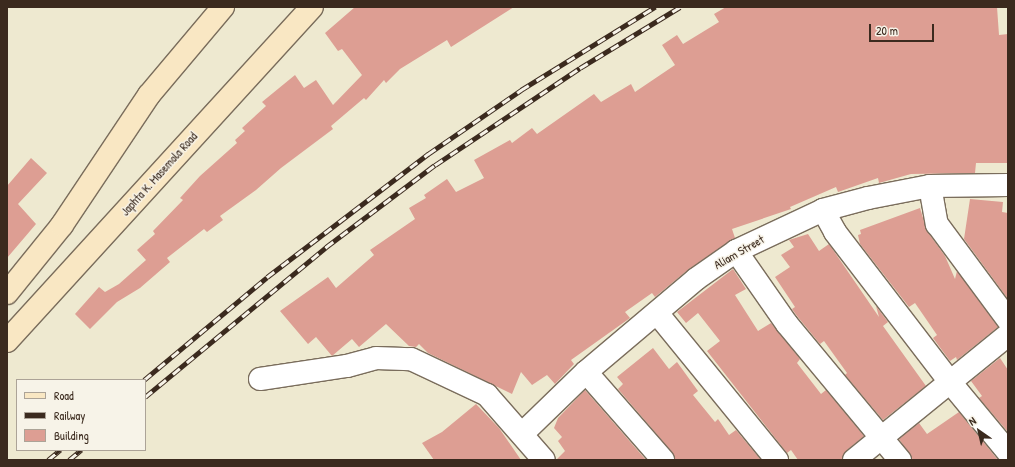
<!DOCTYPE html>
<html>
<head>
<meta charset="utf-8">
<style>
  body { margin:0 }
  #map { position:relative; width:1015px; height:467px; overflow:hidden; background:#eee9d0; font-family:"Patrick Hand",sans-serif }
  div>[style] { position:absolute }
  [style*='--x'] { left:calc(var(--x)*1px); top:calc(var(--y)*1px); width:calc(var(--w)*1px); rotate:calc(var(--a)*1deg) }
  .building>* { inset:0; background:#dd9e93 }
  .roads { filter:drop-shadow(1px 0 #7a6d5c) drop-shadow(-1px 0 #7a6d5c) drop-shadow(0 1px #7a6d5c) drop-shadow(0 -1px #7a6d5c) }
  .minor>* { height:22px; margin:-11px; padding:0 11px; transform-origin:11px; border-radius:11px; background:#fff }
  .secondary>* { height:22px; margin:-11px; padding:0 11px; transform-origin:11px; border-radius:11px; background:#f9e7c3 }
  .rail>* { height:4.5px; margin-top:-2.25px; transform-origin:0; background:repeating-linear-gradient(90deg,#f7f3e8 0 9px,#3b2a1e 0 18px); box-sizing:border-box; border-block:1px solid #3b2a1e }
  span { translate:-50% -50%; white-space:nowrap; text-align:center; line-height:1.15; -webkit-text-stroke:3px #f7f3e8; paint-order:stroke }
  .street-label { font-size:12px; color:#3b2a1e }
  .frame { position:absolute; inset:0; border:8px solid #3b2a1e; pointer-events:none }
  .legend { position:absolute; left:16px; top:379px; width:130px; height:72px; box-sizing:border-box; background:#f7f3e8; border:1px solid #aca397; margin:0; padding:5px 7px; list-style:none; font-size:12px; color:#3b2a1e }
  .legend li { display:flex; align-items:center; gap:8px; height:20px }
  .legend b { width:20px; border:1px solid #aca397 }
  .north { position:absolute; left:959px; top:411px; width:40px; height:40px; -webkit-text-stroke:3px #f7f3e8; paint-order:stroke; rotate:326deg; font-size:11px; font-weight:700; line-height:16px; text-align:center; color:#3b2a1e }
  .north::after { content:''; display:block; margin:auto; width:14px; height:18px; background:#3b2a1e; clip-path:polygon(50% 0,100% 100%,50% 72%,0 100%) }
  .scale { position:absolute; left:869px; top:24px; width:65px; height:18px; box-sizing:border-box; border:2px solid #3b2a1e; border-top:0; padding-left:5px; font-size:12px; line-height:14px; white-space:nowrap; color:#3b2a1e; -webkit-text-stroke:3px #f7f3e8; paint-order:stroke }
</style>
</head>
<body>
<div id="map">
  <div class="building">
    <i style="clip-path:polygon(355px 7px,514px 7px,451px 47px,447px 40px,400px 69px,386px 83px,384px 80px,366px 100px,364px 98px,331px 126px,333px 129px,281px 168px,256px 190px,220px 216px,223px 220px,207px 232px,204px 229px,167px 258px,170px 262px,140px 288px,117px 302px,90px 329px,75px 314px,99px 287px,105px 292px,119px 284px,146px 260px,137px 250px,155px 234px,153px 231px,183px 200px,180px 198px,200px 176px,237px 143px,235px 140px,245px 131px,242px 128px,266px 106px,262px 102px,295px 75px,304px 88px,316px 80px,333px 105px,362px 75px,342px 49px,338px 51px,325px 33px)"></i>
    <i style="clip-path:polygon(726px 7px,997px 7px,999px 35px,1008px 34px,1008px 163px,976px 163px,975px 173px,911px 174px,879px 183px,878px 178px,838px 192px,836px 187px,790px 207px,791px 209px,732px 229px,735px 238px,689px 269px,655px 297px,652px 293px,625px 312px,630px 318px,571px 360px,574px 364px,555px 384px,547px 375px,532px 385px,521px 372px,512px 394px,428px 353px,419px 344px,416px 347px,409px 346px,386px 324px,359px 347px,352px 339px,332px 356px,316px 337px,308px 344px,280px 311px,328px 277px,336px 288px,374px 255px,370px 250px,415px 219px,409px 208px,426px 198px,424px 195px,447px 179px,456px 192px,484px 178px,474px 160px,510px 140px,512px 143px,532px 128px,537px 134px,594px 94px,601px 102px,631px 84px,635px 92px,675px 65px,662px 45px,677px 35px,683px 44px,719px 22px,714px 14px)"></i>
    <i style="clip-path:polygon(31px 158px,47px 173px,18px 204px,36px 224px,7px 258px,7px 186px)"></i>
    <i style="clip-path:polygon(970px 199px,1003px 202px,1002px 212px,1008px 213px,1008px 299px,964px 239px)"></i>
    <i style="clip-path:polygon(920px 208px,927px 231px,945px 256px,955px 279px,957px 271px,998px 327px,957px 360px,956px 357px,950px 361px,933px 338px,937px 335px,915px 303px,909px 307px,860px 244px,858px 235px,861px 234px,860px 230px)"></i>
    <i style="clip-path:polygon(808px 234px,819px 251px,829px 244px,879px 317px,876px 306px,888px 322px,883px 326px,926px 386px,883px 420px,845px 375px,847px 373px,824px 341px,820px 344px,797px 316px,792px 309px,795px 307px,775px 277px,790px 267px,781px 255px,794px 247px,789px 240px)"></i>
    <i style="clip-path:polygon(733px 269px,746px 289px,735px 295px,758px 331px,771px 323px,800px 359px,797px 363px,821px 394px,826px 390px,864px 436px,846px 451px,842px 460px,798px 460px,791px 450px,787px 453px,707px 351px,720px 341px,698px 313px,686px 323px,677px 312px)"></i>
    <i style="clip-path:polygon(653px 348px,669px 369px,677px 362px,698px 391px,693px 395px,715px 422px,718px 419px,729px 435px,736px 430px,761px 460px,675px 460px,672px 452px,618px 389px,623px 384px,617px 377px)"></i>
    <i style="clip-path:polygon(1000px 358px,1008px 370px,1008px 432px,979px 398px,982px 396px,971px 381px)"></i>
    <i style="clip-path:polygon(585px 390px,599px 406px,646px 460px,556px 460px,565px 451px,558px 441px,562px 437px,554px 428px,558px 418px)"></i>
    <i style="clip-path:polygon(476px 404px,499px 428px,521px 460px,434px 460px,422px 443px,442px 432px)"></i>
    <i style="clip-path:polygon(959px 412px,998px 460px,913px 460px,899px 439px,919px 423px,927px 434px)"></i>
  </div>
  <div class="roads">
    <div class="minor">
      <i style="--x:930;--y:186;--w:39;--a:80"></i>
      <i style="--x:937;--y:224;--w:119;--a:53.5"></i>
      <i style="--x:823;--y:210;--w:25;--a:61"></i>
      <i style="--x:835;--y:232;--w:189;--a:52.5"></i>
      <i style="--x:950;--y:382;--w:91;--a:50.4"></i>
      <i style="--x:736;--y:251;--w:89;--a:55.1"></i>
      <i style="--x:787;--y:324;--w:177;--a:50.3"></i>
      <i style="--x:657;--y:313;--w:190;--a:50.8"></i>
      <i style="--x:586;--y:372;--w:117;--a:48.8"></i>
      <i style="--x:260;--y:379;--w:88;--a:-8.5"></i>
      <i style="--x:347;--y:366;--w:30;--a:-15"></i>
      <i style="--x:376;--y:358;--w:35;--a:2"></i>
      <i style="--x:411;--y:359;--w:84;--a:25.3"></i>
      <i style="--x:487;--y:395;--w:86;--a:48.8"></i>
      <i style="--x:523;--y:433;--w:88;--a:-44.1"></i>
      <i style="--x:586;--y:372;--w:144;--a:-40.2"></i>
      <i style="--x:696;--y:279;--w:49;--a:-35"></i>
      <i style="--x:736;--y:251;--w:96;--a:-25.2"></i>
      <i style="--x:823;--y:210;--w:47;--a:-14.9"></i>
      <i style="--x:868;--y:198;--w:63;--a:-11"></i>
      <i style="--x:930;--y:186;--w:78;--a:-0.7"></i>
      <i style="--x:854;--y:460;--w:198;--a:-39.1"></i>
    </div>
    <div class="secondary">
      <i style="--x:7;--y:293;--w:87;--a:-51"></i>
      <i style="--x:62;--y:225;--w:156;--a:-56.2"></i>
      <i style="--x:149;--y:95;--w:115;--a:-49.9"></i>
      <i style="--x:7;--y:341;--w:452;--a:-47.6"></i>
    </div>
  </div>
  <div class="rail">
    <i style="--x:144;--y:380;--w:160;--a:-39.9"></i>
    <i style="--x:267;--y:277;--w:203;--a:-37.4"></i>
    <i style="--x:428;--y:154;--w:113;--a:-34.5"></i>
    <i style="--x:521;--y:90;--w:158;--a:-31.8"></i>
    <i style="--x:145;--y:397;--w:235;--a:-39.6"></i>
    <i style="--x:326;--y:247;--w:136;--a:-37"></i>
    <i style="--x:435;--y:165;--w:174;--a:-33.8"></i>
    <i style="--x:580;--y:68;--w:117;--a:-31.4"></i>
    <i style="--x:48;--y:460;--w:16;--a:-40"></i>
    <i style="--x:69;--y:460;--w:16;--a:-40"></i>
  </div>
  <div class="street-label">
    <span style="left:159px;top:174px;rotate:-48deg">Japhta K. Masemola Road</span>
    <span style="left:739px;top:252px;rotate:-30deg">Aliam Street</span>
  </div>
  <div class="frame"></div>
  <ul class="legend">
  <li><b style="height:5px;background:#f9e7c3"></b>Road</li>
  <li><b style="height:5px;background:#3b2a1e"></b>Railway</li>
  <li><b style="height:11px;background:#dd9e93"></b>Building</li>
  </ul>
  <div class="north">N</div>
  <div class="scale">20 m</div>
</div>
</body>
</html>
